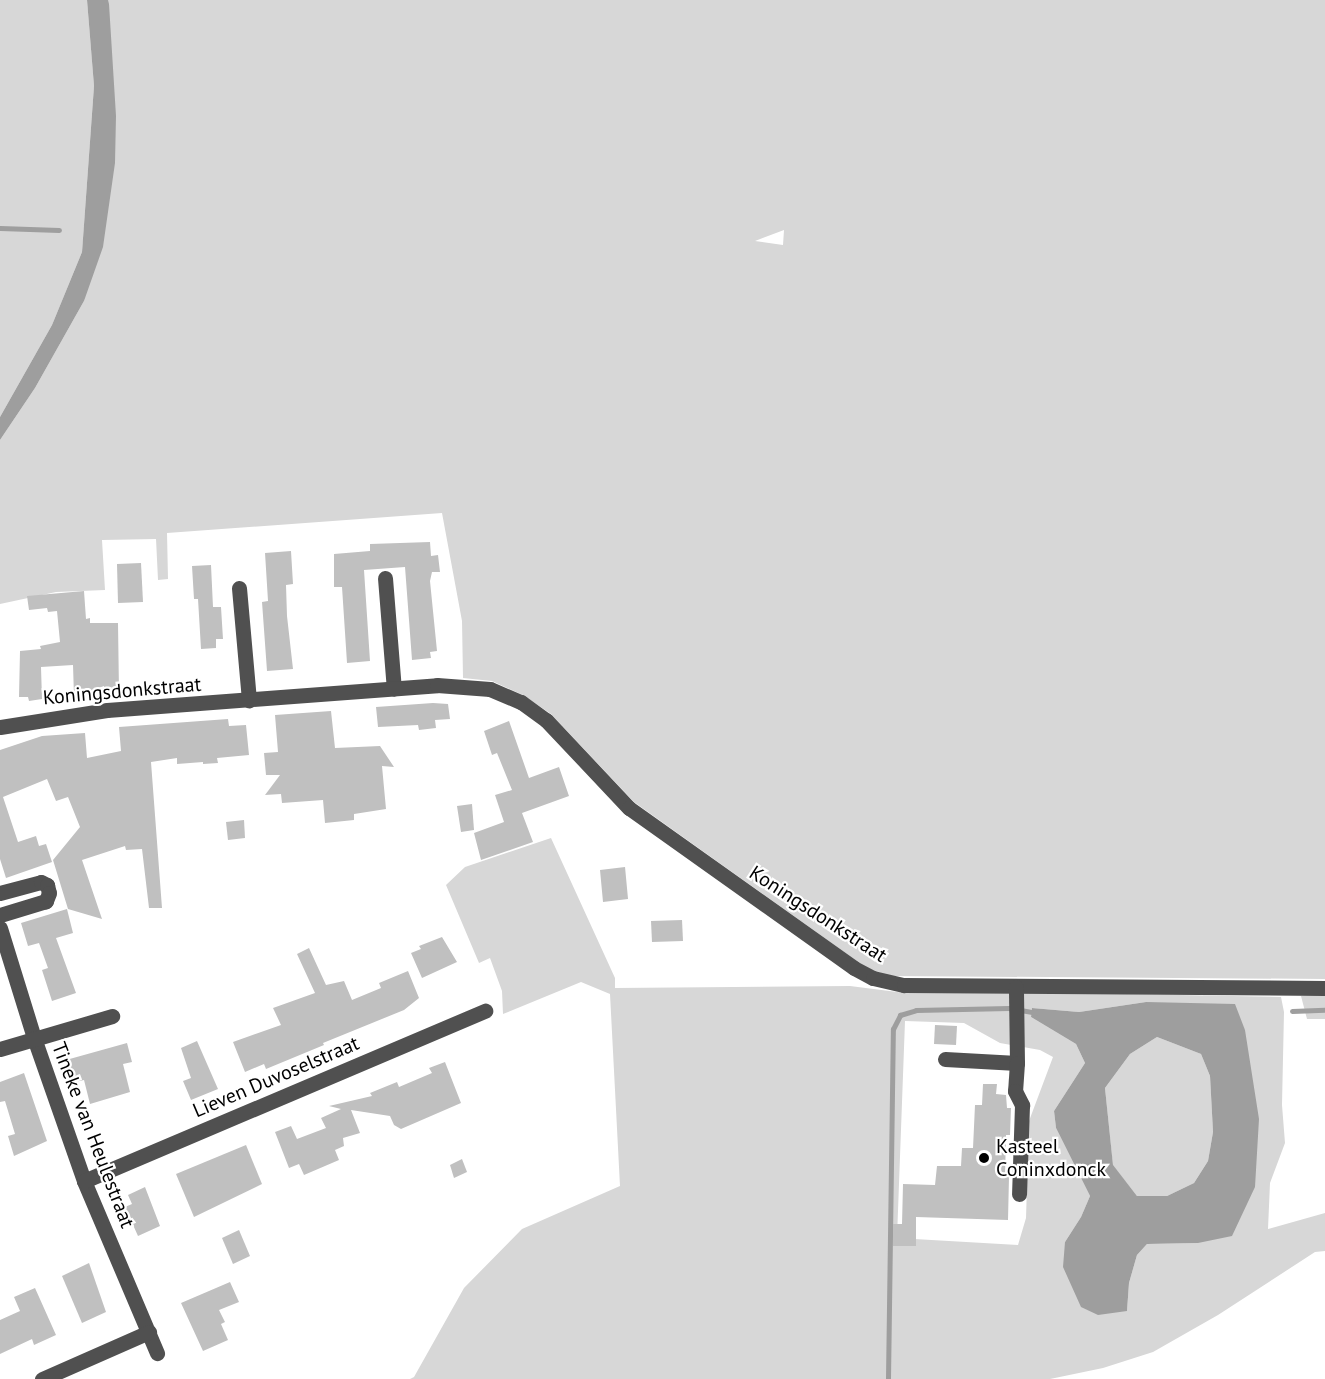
<!DOCTYPE html>
<html>
<head>
<meta charset="utf-8">
<style>
  body { margin:0 }
  #map { position:relative; width:1325px; height:1379px; overflow:hidden; background:#fff; font-family:"PT Sans",sans-serif }
  div>[style] { position:absolute }
  [style*='--x'] { left:calc(var(--x)*1px); top:calc(var(--y)*1px); width:calc(var(--w)*1px); rotate:calc(var(--a)*1deg) }
  .green>* { inset:0; background:#d7d7d7 }
  .water>* { inset:0; background:#9e9e9e }
  .stream>* { height:5px; margin:-2.5px; padding:0 2.5px; transform-origin:2.5px; border-radius:2.5px; background:#9e9e9e }
  .building>* { inset:0; background:#c0c0c0 }
  .minor>* { height:15px; margin:-7.5px; padding:0 7.5px; transform-origin:7.5px; border-radius:7.5px; background:#505050 }
  .dots>* { width:16px; height:16px; translate:-50% -50%; box-sizing:border-box; border:3px solid #fff; border-radius:50% }
  span { translate:-50% -50%; white-space:nowrap; text-align:center; line-height:1.15; -webkit-text-stroke:4.5px #fff; paint-order:stroke }
  .street-label { font-size:20px; color:#000 }
  .poi-label { font-size:20px; color:#000 }
  .left { translate:0 -50%; text-align:left }
</style>
</head>
<body>
<div id="map">
  <div class="green">
    <i style="clip-path:polygon(0 0,87px 0,94px 86px,82px 252px,52px 325px,0 417px)"></i>
    <i style="clip-path:polygon(evenodd,108px 0,1325px 0,1325px 979px,890px 976px,868px 969px,634px 802px,551px 714px,523px 695px,492px 681px,463px 678px,462px 621px,442px 513px,167px 533px,168px 579px,158px 580px,156px 539px,102px 540px,105px 590px,56px 592px,0 604px,0 440px,35px 388px,84px 301px,111px 65px,108px 0,784px 230px,783px 245px,755px 241px,784px 230px)"></i>
    <i style="clip-path:polygon(evenodd,551px 838px,615px 978px,615px 988px,850px 986px,905px 993px,1018px 992px,1281px 997px,1284px 1012px,1282px 1105px,1285px 1143px,1270px 1183px,1268px 1229px,1325px 1213px,1325px 1251px,1315px 1252px,1218px 1315px,1153px 1352px,1103px 1368px,1050px 1379px,410px 1379px,414px 1377px,464px 1288px,522px 1229px,620px 1186px,610px 994px,581px 982px,503px 1014px,502px 991px,490px 958px,479px 963px,446px 885px,465px 867px,551px 838px,1146px 1002px,1245px 1030px,1198px 1243px,1147px 1244px,1137px 1255px,1129px 1283px,1127px 1311px,1065px 1242px,1081px 1217px,1090px 1196px,1056px 1128px,1054px 1111px,1085px 1063px,1076px 1044px,1031px 1017px,1032px 1008px,1079px 1012px,1146px 1002px,551px 838px,905px 1021px,964px 1023px,1000px 1043px,1040px 1050px,1053px 1057px,1029px 1121px,1026px 1218px,1018px 1245px,897px 1238px,905px 1021px)"></i>
    <i style="clip-path:polygon(1325px 995px,1325px 1019px,1307px 1019px,1301px 996px)"></i>
    <i style="clip-path:polygon(1157px 1037px,1201px 1054px,1210px 1076px,1213px 1132px,1208px 1161px,1194px 1183px,1167px 1196px,1137px 1196px,1113px 1166px,1105px 1088px,1130px 1054px)"></i>
  </div>
  <div class="water">
    <i style="clip-path:polygon(87px 0,108px 0,109px 4px,116px 116px,115px 163px,103px 247px,84px 301px,35px 388px,0 440px,0 417px,52px 325px,82px 252px,94px 86px)"></i>
    <i style="clip-path:polygon(evenodd,1146px 1002px,1235px 1004px,1245px 1030px,1259px 1119px,1255px 1187px,1232px 1236px,1198px 1243px,1147px 1244px,1137px 1255px,1129px 1283px,1127px 1311px,1098px 1315px,1081px 1307px,1063px 1267px,1065px 1242px,1081px 1217px,1090px 1196px,1056px 1128px,1054px 1111px,1085px 1063px,1076px 1044px,1031px 1017px,1032px 1008px,1079px 1012px,1146px 1002px,1157px 1037px,1201px 1054px,1210px 1076px,1213px 1132px,1208px 1161px,1194px 1183px,1167px 1196px,1137px 1196px,1113px 1165px,1105px 1088px,1130px 1054px,1157px 1037px)"></i>
  </div>
  <div class="stream">
    <i style="--x:0;--y:228;--w:59;--a:1.9"></i>
    <i style="--x:1292;--y:1011;--w:33;--a:-2"></i>
    <i style="--x:888;--y:1379;--w:350;--a:-89.2"></i>
    <i style="--x:893;--y:1029;--w:16;--a:-63"></i>
    <i style="--x:900;--y:1015;--w:17;--a:-17"></i>
    <i style="--x:916;--y:1010;--w:93;--a:-1.2"></i>
    <i style="--x:1009;--y:1008;--w:28;--a:10"></i>
  </div>
  <div class="building">
    <i style="clip-path:polygon(430px 542px,431px 556px,438px 555px,440px 572px,432px 572px,430px 581px,437px 651px,430px 652px,431px 658px,412px 660px,405px 567px,364px 570px,370px 661px,347px 663px,342px 587px,334px 587px,334px 554px,370px 551px,370px 544px)"></i>
    <i style="clip-path:polygon(291px 551px,293px 584px,286px 585px,287px 616px,293px 669px,267px 671px,262px 602px,268px 601px,265px 553px)"></i>
    <i style="clip-path:polygon(141px 563px,143px 602px,118px 603px,117px 564px)"></i>
    <i style="clip-path:polygon(211px 565px,213px 607px,221px 607px,223px 639px,216px 639px,216px 648px,201px 649px,198px 599px,194px 599px,192px 566px)"></i>
    <i style="clip-path:polygon(84px 591px,86px 619px,90px 618px,90px 623px,118px 623px,119px 692px,105px 693px,104px 686px,74px 697px,73px 665px,41px 667px,42px 699px,29px 701px,28px 697px,19px 697px,20px 651px,41px 649px,40px 646px,60px 642px,57px 611px,48px 612px,47px 608px,29px 610px,27px 596px)"></i>
    <i style="clip-path:polygon(433px 703px,448px 704px,450px 719px,435px 720px,436px 728px,419px 730px,418px 725px,378px 727px,376px 707px)"></i>
    <i style="clip-path:polygon(331px 711px,335px 748px,380px 746px,394px 767px,382px 766px,386px 809px,354px 814px,354px 820px,325px 823px,323px 800px,282px 803px,281px 794px,265px 795px,280px 775px,266px 775px,264px 753px,278px 752px,275px 715px)"></i>
    <i style="clip-path:polygon(228px 719px,229px 726px,246px 725px,249px 755px,217px 758px,218px 763px,203px 764px,203px 762px,177px 764px,177px 758px,151px 762px,162px 908px,149px 908px,142px 849px,126px 850px,125px 846px,82px 860px,102px 919px,68px 909px,53px 860px,80px 827px,68px 797px,56px 801px,47px 779px,3px 797px,18px 842px,36px 836px,39px 846px,46px 844px,52px 862px,6px 878px,0 859px,0 750px,42px 736px,85px 733px,87px 758px,121px 751px,119px 727px)"></i>
    <i style="clip-path:polygon(509px 721px,529px 778px,559px 767px,569px 796px,522px 813px,533px 842px,481px 860px,474px 833px,504px 822px,495px 795px,512px 790px,497px 753px,492px 755px,484px 731px)"></i>
    <i style="clip-path:polygon(472px 804px,474px 830px,461px 832px,457px 806px)"></i>
    <i style="clip-path:polygon(244px 820px,245px 838px,228px 840px,226px 822px)"></i>
    <i style="clip-path:polygon(625px 867px,628px 899px,603px 902px,600px 870px)"></i>
    <i style="clip-path:polygon(67px 909px,73px 933px,56px 938px,76px 993px,52px 1001px,42px 970px,48px 968px,39px 943px,28px 946px,21px 923px)"></i>
    <i style="clip-path:polygon(682px 920px,683px 941px,652px 942px,651px 921px)"></i>
    <i style="clip-path:polygon(442px 937px,457px 962px,422px 978px,411px 953px,421px 949px,419px 946px)"></i>
    <i style="clip-path:polygon(309px 948px,326px 985px,344px 981px,352px 1000px,381px 988px,379px 983px,408px 971px,419px 998px,404px 1010px,323px 1043px,324px 1045px,266px 1069px,264px 1064px,245px 1072px,233px 1042px,281px 1025px,273px 1008px,315px 993px,297px 954px)"></i>
    <i style="clip-path:polygon(935px 1025px,957px 1026px,956px 1045px,934px 1044px)"></i>
    <i style="clip-path:polygon(197px 1041px,218px 1089px,191px 1100px,183px 1081px,191px 1078px,181px 1048px)"></i>
    <i style="clip-path:polygon(127px 1043px,132px 1062px,123px 1064px,130px 1092px,90px 1104px,84px 1080px,75px 1082px,74px 1078px,71px 1079px,66px 1060px)"></i>
    <i style="clip-path:polygon(445px 1062px,461px 1103px,401px 1129px,394px 1125px,390px 1116px,351px 1110px,360px 1133px,343px 1138px,344px 1146px,335px 1150px,339px 1160px,304px 1175px,299px 1164px,289px 1168px,275px 1132px,291px 1126px,297px 1139px,326px 1128px,321px 1118px,341px 1109px,329px 1106px,372px 1096px,370px 1093px,397px 1082px,399px 1087px,432px 1073px,429px 1068px)"></i>
    <i style="clip-path:polygon(24px 1073px,47px 1141px,14px 1156px,8px 1136px,15px 1134px,5px 1101px,0 1102px,0 1082px)"></i>
    <i style="clip-path:polygon(983px 1084px,997px 1084px,996px 1094px,1006px 1095px,1007px 1108px,1011px 1108px,1010px 1135px,1006px 1135px,1005px 1177px,1009px 1177px,1008px 1220px,916px 1217px,916px 1246px,893px 1246px,893px 1224px,902px 1224px,903px 1184px,935px 1185px,937px 1166px,961px 1166px,962px 1148px,973px 1148px,975px 1105px,982px 1105px)"></i>
    <i style="clip-path:polygon(246px 1145px,262px 1184px,194px 1217px,176px 1174px)"></i>
    <i style="clip-path:polygon(462px 1159px,467px 1172px,454px 1178px,450px 1165px)"></i>
    <i style="clip-path:polygon(145px 1187px,160px 1226px,138px 1236px,125px 1207px,132px 1204px,128px 1195px)"></i>
    <i style="clip-path:polygon(239px 1230px,250px 1256px,233px 1264px,222px 1238px)"></i>
    <i style="clip-path:polygon(89px 1263px,106px 1312px,82px 1323px,62px 1276px)"></i>
    <i style="clip-path:polygon(230px 1282px,239px 1302px,219px 1310px,225px 1322px,221px 1324px,228px 1340px,203px 1351px,181px 1303px)"></i>
    <i style="clip-path:polygon(35px 1288px,56px 1335px,34px 1345px,32px 1339px,0 1354px,0 1320px,20px 1311px,14px 1297px)"></i>
  </div>
  <div class="minor">
    <i style="--x:385;--y:578;--w:111;--a:85.4"></i>
    <i style="--x:239;--y:588;--w:113;--a:84.9"></i>
    <i style="--x:0;--y:727;--w:108;--a:-9"></i>
    <i style="--x:107;--y:710;--w:331;--a:-4.3"></i>
    <i style="--x:437;--y:685;--w:53;--a:4.3"></i>
    <i style="--x:490;--y:689;--w:34;--a:23"></i>
    <i style="--x:521;--y:702;--w:31;--a:36"></i>
    <i style="--x:546;--y:720;--w:121;--a:46.7"></i>
    <i style="--x:629;--y:808;--w:276;--a:35.4"></i>
    <i style="--x:854;--y:968;--w:21;--a:28"></i>
    <i style="--x:873;--y:978;--w:32;--a:13"></i>
    <i style="--x:904;--y:985;--w:421;--a:0.4"></i>
    <i style="--x:0;--y:893;--w:42;--a:-15"></i>
    <i style="--x:41;--y:882;--w:7;--a:27"></i>
    <i style="--x:47;--y:885;--w:8;--a:76"></i>
    <i style="--x:49;--y:893;--w:9;--a:111"></i>
    <i style="--x:46;--y:901;--w:48;--a:163.1"></i>
    <i style="--x:0;--y:928;--w:115;--a:72.8"></i>
    <i style="--x:34;--y:1038;--w:151;--a:70.7"></i>
    <i style="--x:84;--y:1181;--w:187;--a:67"></i>
    <i style="--x:0;--y:1049;--w:117;--a:-16.4"></i>
    <i style="--x:945;--y:1059;--w:72;--a:3.2"></i>
    <i style="--x:1017;--y:1063;--w:76;--a:-90.8"></i>
    <i style="--x:1017;--y:1063;--w:28;--a:94"></i>
    <i style="--x:1015;--y:1091;--w:16;--a:63"></i>
    <i style="--x:1022;--y:1105;--w:89;--a:91.9"></i>
    <i style="--x:84;--y:1181;--w:436;--a:-23"></i>
    <i style="--x:42;--y:1379;--w:117;--a:-23.7"></i>
  </div>
  <div class="dots">
    <i style="left:984px;top:1158px;background:#000"></i>
  </div>
  <div class="street-label">
    <span style="left:122px;top:691px;rotate:-5deg">Koningsdonkstraat</span>
    <span style="left:818px;top:914px;rotate:33deg">Koningsdonkstraat</span>
    <span style="left:276px;top:1077px;rotate:-23deg">Lieven Duvoselstraat</span>
    <span style="left:93px;top:1135px;rotate:69deg">Tineke van Heulestraat</span>
  </div>
  <div class="poi-label">
    <span class="left" style="left:996px;top:1158px">Kasteel<br>Coninxdonck</span>
  </div>
</div>
</body>
</html>
